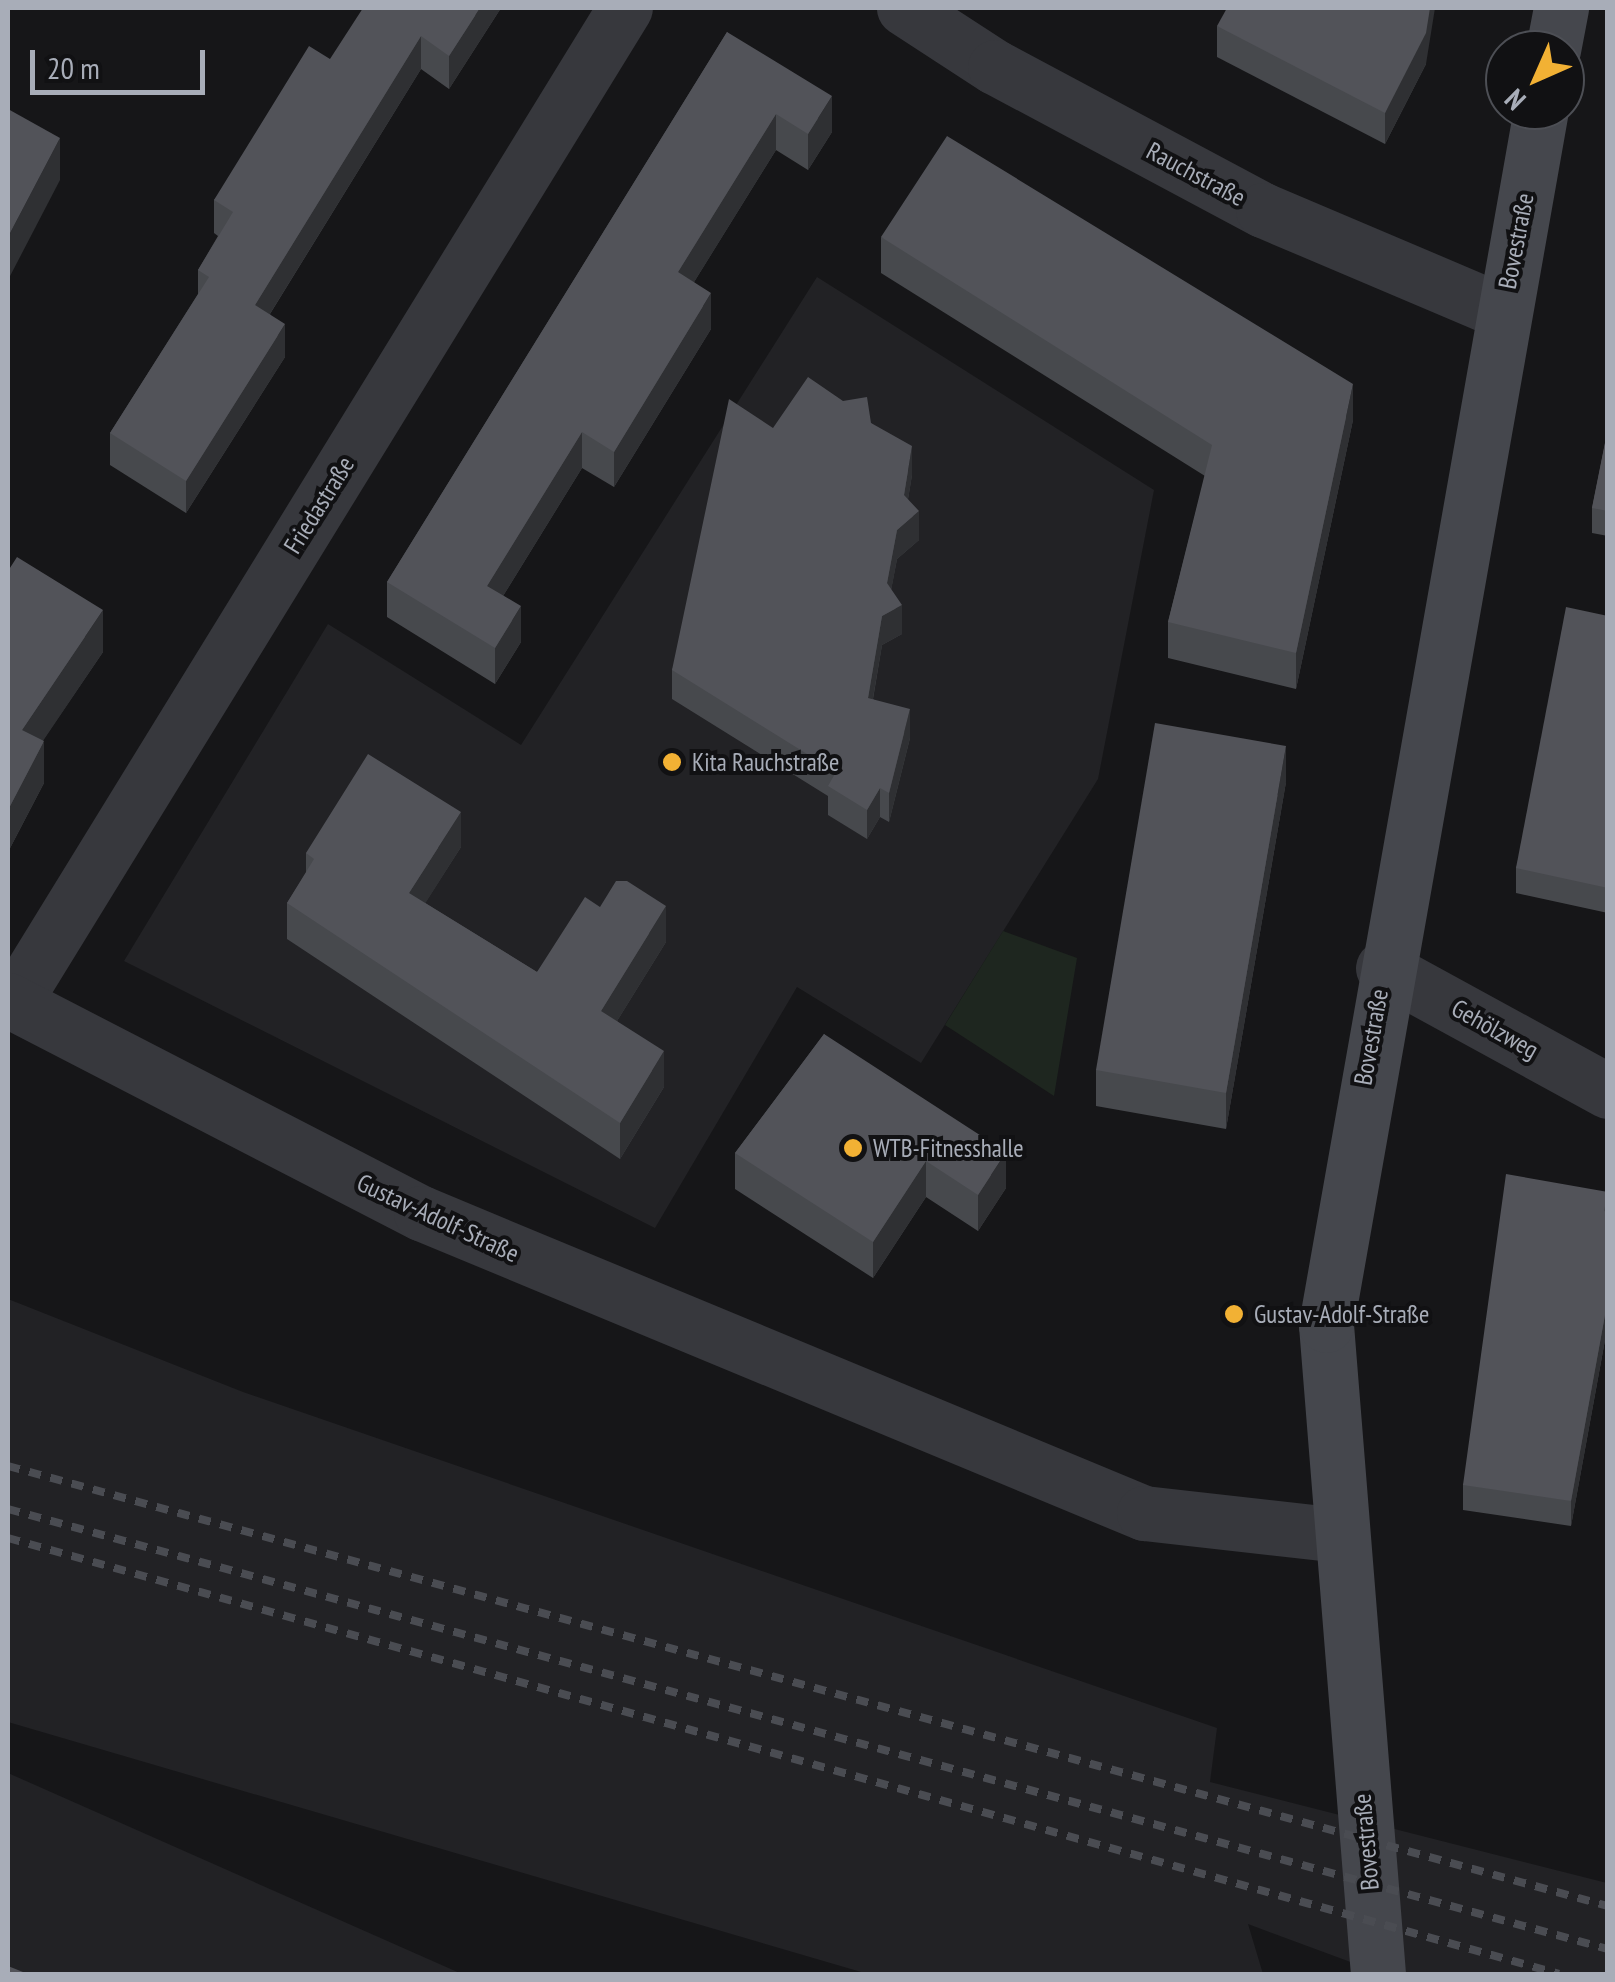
<!DOCTYPE html>
<html>
<head>
<meta charset="utf-8">
<style>
  body { margin:0 }
  #map { position:relative; width:1615px; height:1982px; overflow:hidden; background:#161618; font-family:"PT Sans Narrow",sans-serif }
  div>[style] { position:absolute }
  [style*='--x'] { left:calc(var(--x)*1px); top:calc(var(--y)*1px); width:calc(var(--w)*1px); rotate:calc(var(--a)*1deg) }
  .built>* { inset:0; background:#222225 }
  .green>* { inset:0; background:#1e261f }
  .minor>* { height:55px; margin:-27.5px; padding:0 27.5px; transform-origin:27.5px; border-radius:27.5px; background:#37383d }
  .tertiary>* { height:55px; margin:-27.5px; padding:0 27.5px; transform-origin:27.5px; border-radius:27.5px; background:#37383d }
  .secondary>* { height:55px; margin:-27.5px; padding:0 27.5px; transform-origin:27.5px; border-radius:27.5px; background:#45474d }
  .rail>* { height:8px; margin-top:-4px; transform-origin:0; background:repeating-linear-gradient(90deg,#4a4c52 0 12px,transparent 0 22px) }
  .wall>* { inset:0; background:#47494d }
  .shaded-wall>* { inset:0; background:#2f3033 }
  .building>* { inset:0; background:#525359 }
  .dots>* { width:28px; height:28px; translate:-50% -50%; box-sizing:border-box; border:5px solid #111113; border-radius:50% }
  span { translate:-50% -50%; white-space:nowrap; text-align:center; line-height:1.15; -webkit-text-stroke:8px #111113; paint-order:stroke }
  .street-label { font-size:25px; color:#a8adb8 }
  .poi-label { font-size:25px; color:#a8adb8 }
  .left { translate:0 -50%; text-align:left }
  .frame { position:absolute; inset:0; border:10px solid #a8adb8; pointer-events:none }
  .north { position:absolute; left:1485px; top:30px; width:100px; height:100px; box-sizing:border-box; background:#111113; border:2px solid #4d4f55; border-radius:50%; rotate:225deg; font-size:28px; font-weight:700; line-height:40px; text-align:center; color:#a8adb8 }
  .north::after { content:''; display:block; margin:auto; width:35px; height:45px; background:#f2b134; clip-path:polygon(50% 0,100% 100%,50% 72%,0 100%) }
  .scale { position:absolute; left:30px; top:50px; width:175px; height:45px; box-sizing:border-box; border:5px solid #a8adb8; border-top:0; padding-left:12px; font-size:30px; line-height:35px; white-space:nowrap; color:#a8adb8; -webkit-text-stroke:8px #111113; paint-order:stroke }
</style>
</head>
<body>
<div id="map">
  <div class="built">
    <i style="clip-path:polygon(817px 277px,1154px 490px,1098px 779px,921px 1063px,797px 987px,655px 1228px,124px 961px,328px 624px,521px 745px)"></i>
    <i style="clip-path:polygon(8px 1299px,243px 1392px,1217px 1728px,1210px 1782px,1607px 1883px,1607px 1974px,1383px 1974px,1248px 1924px,1263px 1974px,868px 1974px,8px 1722px)"></i>
    <i style="clip-path:polygon(8px 1773px,462px 1974px,8px 1974px)"></i>
  </div>
  <div class="green">
    <i style="clip-path:polygon(1003px 931px,1077px 958px,1054px 1096px,945px 1025px)"></i>
  </div>
  <div class="minor">
    <i style="--x:904;--y:8;--w:108;--a:33"></i>
    <i style="--x:995;--y:67;--w:304;--a:28.1"></i>
    <i style="--x:1263;--y:210;--w:261;--a:23"></i>
    <i style="--x:1383;--y:968;--w:256;--a:28.7"></i>
    <i style="--x:13;--y:1003;--w:1168;--a:-58.41"></i>
  </div>
  <div class="tertiary">
    <i style="--x:8;--y:1000;--w:465;--a:27.3"></i>
    <i style="--x:421;--y:1213;--w:783;--a:22.54"></i>
    <i style="--x:1144;--y:1513;--w:197;--a:6.4"></i>
  </div>
  <div class="secondary">
    <i style="--x:1553;--y:50;--w:43;--a:-79.2"></i>
    <i style="--x:1378;--y:1974;--w:651;--a:-94.58"></i>
    <i style="--x:1326;--y:1325;--w:1234;--a:-79.97"></i>
  </div>
  <div class="rail">
    <i style="--x:8;--y:1466;--w:1659;--a:15.38"></i>
    <i style="--x:8;--y:1509;--w:1659;--a:15.38"></i>
    <i style="--x:8;--y:1538;--w:1611;--a:15.7"></i>
  </div>
  <div class="wall">
    <i style="clip-path:polygon(501px 8px,449px 89px,421px 69px,270px 314px,285px 357px,186px 513px,110px 465px,110px 433px,198px 294px,198px 270px,218px 236px,214px 233px,214px 200px,330px 59px)"></i>
    <i style="clip-path:polygon(1217px 26px,1426px 64px,1385px 144px,1217px 57px)"></i>
    <i style="clip-path:polygon(727px 32px,832px 132px,808px 170px,776px 150px,694px 282px,711px 329px,614px 487px,582px 468px,503px 596px,521px 642px,495px 684px,387px 617px,387px 582px)"></i>
    <i style="clip-path:polygon(881px 237px,1353px 420px,1296px 689px,1168px 658px,1168px 622px,1205px 476px,881px 273px)"></i>
    <i style="clip-path:polygon(871px 423px,912px 475px,908px 499px,919px 540px,897px 559px,891px 590px,902px 634px,882px 645px,873px 699px,910px 738px,889px 822px,880px 817px,867px 839px,828px 815px,828px 796px,672px 699px,672px 670px,773px 428px)"></i>
    <i style="clip-path:polygon(1608px 428px,1608px 536px,1592px 533px,1592px 508px)"></i>
    <i style="clip-path:polygon(8px 571px,103px 652px,43px 740px,44px 783px,8px 852px)"></i>
    <i style="clip-path:polygon(1608px 616px,1608px 913px,1516px 893px,1516px 868px)"></i>
    <i style="clip-path:polygon(1286px 782px,1226px 1129px,1096px 1106px,1096px 1070px)"></i>
    <i style="clip-path:polygon(461px 847px,425px 903px,537px 972px,600px 907px,666px 942px,617px 1021px,664px 1087px,620px 1159px,287px 939px,287px 903px,306px 873px,306px 853px)"></i>
    <i style="clip-path:polygon(824px 1034px,1006px 1188px,978px 1231px,926px 1197px,873px 1278px,735px 1189px,735px 1153px)"></i>
    <i style="clip-path:polygon(1608px 1192px,1608px 1342px,1605px 1340px,1571px 1526px,1463px 1510px,1463px 1485px)"></i>
  </div>
  <div class="shaded-wall">
    <i style="clip-path:polygon(480px 8px,501px 8px,449px 89px,449px 56px)"></i>
    <i style="clip-path:polygon(1430px 8px,1435px 8px,1426px 64px,1385px 144px,1385px 113px)"></i>
    <i style="clip-path:polygon(421px 36px,421px 69px,255px 338px,255px 305px)"></i>
    <i style="clip-path:polygon(832px 96px,832px 132px,808px 170px,808px 134px)"></i>
    <i style="clip-path:polygon(776px 114px,776px 150px,678px 308px,678px 272px)"></i>
    <i style="clip-path:polygon(60px 138px,60px 180px,8px 280px,8px 237px)"></i>
    <i style="clip-path:polygon(711px 293px,711px 329px,614px 487px,614px 452px)"></i>
    <i style="clip-path:polygon(285px 324px,285px 357px,186px 513px,186px 481px)"></i>
    <i style="clip-path:polygon(1353px 384px,1353px 420px,1296px 689px,1296px 653px)"></i>
    <i style="clip-path:polygon(582px 432px,582px 468px,487px 622px,487px 586px)"></i>
    <i style="clip-path:polygon(912px 446px,912px 475px,904px 524px,904px 495px)"></i>
    <i style="clip-path:polygon(919px 511px,919px 540px,897px 559px,887px 612px,887px 583px,897px 530px)"></i>
    <i style="clip-path:polygon(902px 605px,902px 634px,882px 645px,868px 727px,868px 698px,882px 616px)"></i>
    <i style="clip-path:polygon(521px 606px,521px 642px,495px 684px,495px 648px)"></i>
    <i style="clip-path:polygon(103px 610px,103px 652px,22px 772px,22px 730px)"></i>
    <i style="clip-path:polygon(910px 709px,910px 738px,889px 822px,889px 793px)"></i>
    <i style="clip-path:polygon(44px 741px,44px 783px,8px 852px,8px 810px)"></i>
    <i style="clip-path:polygon(1286px 746px,1286px 782px,1226px 1129px,1226px 1093px)"></i>
    <i style="clip-path:polygon(880px 788px,880px 817px,867px 839px,867px 810px)"></i>
    <i style="clip-path:polygon(461px 812px,461px 847px,409px 929px,409px 893px)"></i>
    <i style="clip-path:polygon(666px 906px,666px 942px,601px 1047px,601px 1011px)"></i>
    <i style="clip-path:polygon(664px 1051px,664px 1087px,620px 1159px,620px 1123px)"></i>
    <i style="clip-path:polygon(1006px 1152px,1006px 1188px,978px 1231px,978px 1195px)"></i>
    <i style="clip-path:polygon(926px 1161px,926px 1197px,873px 1278px,873px 1242px)"></i>
    <i style="clip-path:polygon(1605px 1315px,1605px 1340px,1571px 1526px,1571px 1501px)"></i>
  </div>
  <div class="building">
    <i style="clip-path:polygon(363px 8px,480px 8px,449px 56px,421px 36px,255px 305px,285px 324px,186px 481px,110px 433px,209px 277px,198px 270px,233px 212px,214px 200px,309px 46px,330px 59px)"></i>
    <i style="clip-path:polygon(1227px 8px,1430px 8px,1426px 33px,1385px 113px,1217px 26px)"></i>
    <i style="clip-path:polygon(727px 32px,832px 96px,808px 134px,776px 114px,678px 272px,711px 293px,614px 452px,582px 432px,487px 586px,521px 606px,495px 648px,387px 582px)"></i>
    <i style="clip-path:polygon(8px 109px,60px 138px,8px 237px)"></i>
    <i style="clip-path:polygon(947px 136px,1353px 384px,1296px 653px,1168px 622px,1212px 445px,881px 237px)"></i>
    <i style="clip-path:polygon(808px 377px,843px 401px,867px 397px,871px 423px,912px 446px,904px 495px,919px 511px,897px 530px,887px 583px,902px 605px,882px 616px,868px 698px,910px 709px,889px 793px,880px 788px,867px 810px,828px 786px,836px 772px,672px 670px,729px 399px,773px 428px)"></i>
    <i style="clip-path:polygon(1608px 428px,1608px 511px,1592px 508px)"></i>
    <i style="clip-path:polygon(17px 557px,103px 610px,22px 730px,44px 741px,8px 810px,8px 571px)"></i>
    <i style="clip-path:polygon(1566px 607px,1608px 616px,1608px 888px,1516px 868px)"></i>
    <i style="clip-path:polygon(1155px 723px,1286px 746px,1226px 1093px,1096px 1070px)"></i>
    <i style="clip-path:polygon(368px 754px,461px 812px,409px 893px,537px 972px,585px 897px,600px 907px,616px 881px,627px 881px,666px 906px,601px 1011px,664px 1051px,620px 1123px,287px 903px,314px 859px,306px 853px)"></i>
    <i style="clip-path:polygon(824px 1034px,1006px 1152px,978px 1195px,926px 1161px,873px 1242px,735px 1153px)"></i>
    <i style="clip-path:polygon(1506px 1174px,1608px 1192px,1604px 1211px,1608px 1212px,1608px 1317px,1605px 1315px,1571px 1501px,1463px 1485px)"></i>
    <i style="clip-path:polygon(8px 1966px,28px 1974px,8px 1974px)"></i>
  </div>
  <div class="dots">
    <i style="left:672px;top:762px;background:#f2b134"></i>
    <i style="left:853px;top:1148px;background:#f2b134"></i>
    <i style="left:1234px;top:1314px;background:#f2b134"></i>
  </div>
  <div class="street-label">
    <span style="left:1196px;top:174px;rotate:28deg">Rauchstraße</span>
    <span style="left:1516px;top:241px;rotate:-79deg">Bovestraße</span>
    <span style="left:319px;top:505px;rotate:-58deg">Friedastraße</span>
    <span style="left:1495px;top:1029px;rotate:29deg">Gehölzweg</span>
    <span style="left:1371px;top:1037px;rotate:-80deg">Bovestraße</span>
    <span style="left:438px;top:1218px;rotate:25deg">Gustav-Adolf-Straße</span>
    <span style="left:1366px;top:1842px;rotate:-95deg">Bovestraße</span>
  </div>
  <div class="poi-label">
    <span class="left" style="left:692px;top:762px">Kita Rauchstraße</span>
    <span class="left" style="left:873px;top:1148px">WTB-Fitnesshalle</span>
    <span class="left" style="left:1254px;top:1314px">Gustav-Adolf-Straße</span>
  </div>
  <div class="frame"></div>
  <div class="north">N</div>
  <div class="scale">20 m</div>
</div>
</body>
</html>
